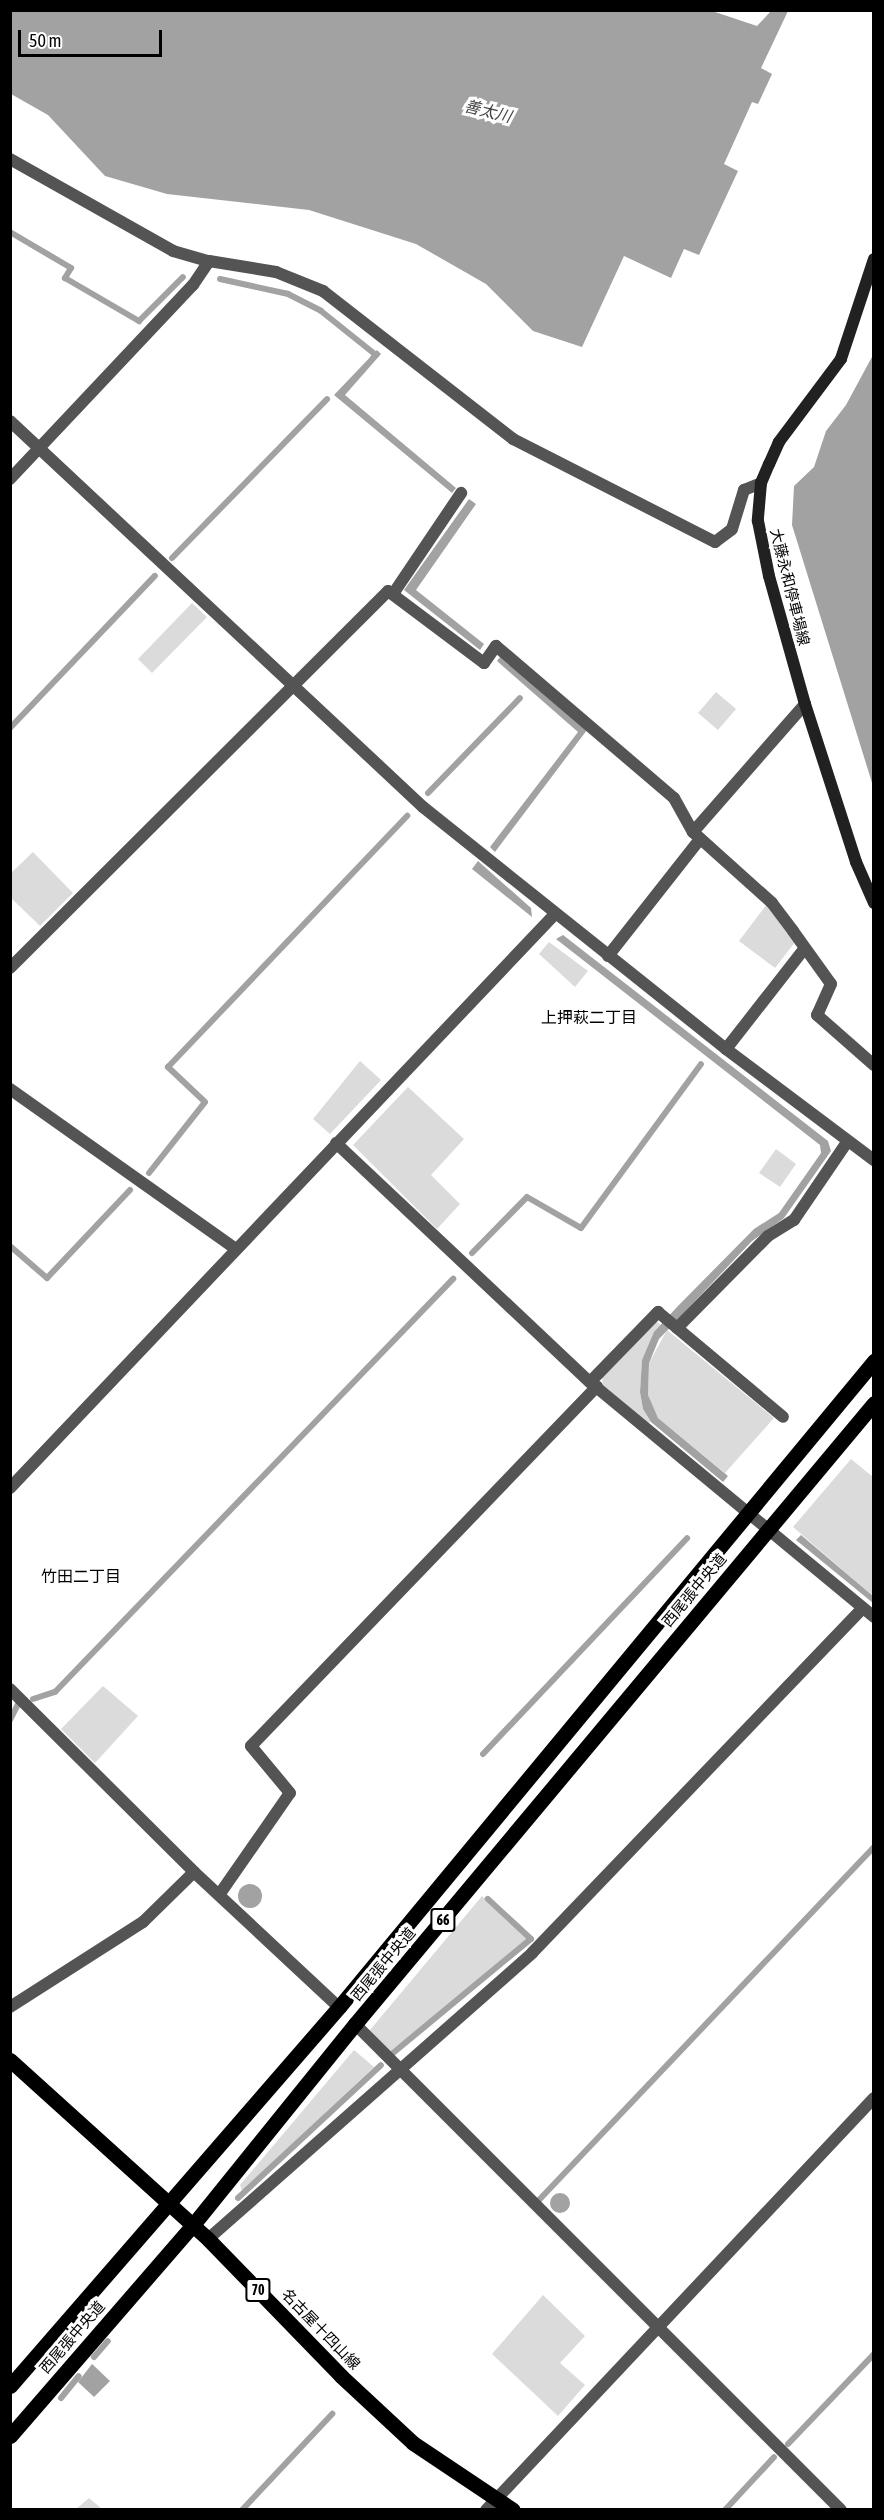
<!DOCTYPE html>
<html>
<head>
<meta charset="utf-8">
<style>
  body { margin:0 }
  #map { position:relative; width:884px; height:2520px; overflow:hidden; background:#fff; font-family:"Asap Condensed","Noto Sans JP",sans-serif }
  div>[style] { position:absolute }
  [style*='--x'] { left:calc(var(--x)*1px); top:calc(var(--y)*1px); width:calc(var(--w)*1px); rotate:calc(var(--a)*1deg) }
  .green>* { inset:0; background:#dbdbdb }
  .water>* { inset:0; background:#a2a2a2 }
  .round { border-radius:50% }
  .stream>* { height:6px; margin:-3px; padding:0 3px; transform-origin:3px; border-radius:3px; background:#a2a2a2 }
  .minor>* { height:12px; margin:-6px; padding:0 6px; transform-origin:6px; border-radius:6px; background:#545454 }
  .secondary>* { height:12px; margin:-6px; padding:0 6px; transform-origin:6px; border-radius:6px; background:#212121 }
  .primary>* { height:15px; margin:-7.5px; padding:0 7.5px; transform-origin:7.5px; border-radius:7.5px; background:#000 }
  span { translate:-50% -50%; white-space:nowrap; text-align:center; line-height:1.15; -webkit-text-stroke:6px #fff; paint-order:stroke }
  .shield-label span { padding:2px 4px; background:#fff; border:2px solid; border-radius:4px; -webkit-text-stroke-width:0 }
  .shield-label { font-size:14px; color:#000; font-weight:700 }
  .street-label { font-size:15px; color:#000 }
  .water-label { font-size:16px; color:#434343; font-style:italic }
  .neighbourhood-label { font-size:16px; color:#000 }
  .frame { position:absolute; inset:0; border:12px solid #000; pointer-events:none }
  .scale { position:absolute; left:18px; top:30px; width:144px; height:27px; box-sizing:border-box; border:3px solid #000; border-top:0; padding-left:8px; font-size:18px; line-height:21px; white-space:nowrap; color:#000; -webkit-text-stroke:4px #fff; paint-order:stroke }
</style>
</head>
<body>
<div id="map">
  <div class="green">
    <i style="clip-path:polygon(192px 603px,207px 617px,152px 673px,138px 659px)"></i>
    <i style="clip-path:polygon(716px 692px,736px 709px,718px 730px,698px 713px)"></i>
    <i style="clip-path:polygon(33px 852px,73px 893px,40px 926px,11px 898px,11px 873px)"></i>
    <i style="clip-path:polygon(767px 904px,796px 941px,775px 968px,739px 941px)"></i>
    <i style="clip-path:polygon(549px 942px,588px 971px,575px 987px,539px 954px)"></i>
    <i style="clip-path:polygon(360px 1061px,381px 1080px,330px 1134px,313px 1119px)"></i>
    <i style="clip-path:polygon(408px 1087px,464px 1139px,431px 1175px,460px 1204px,437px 1229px,353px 1145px)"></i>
    <i style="clip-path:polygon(776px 1149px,796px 1164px,780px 1187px,759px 1173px)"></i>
    <i style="clip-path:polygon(656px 1321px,661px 1325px,642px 1360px,640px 1392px,643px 1409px,651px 1422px,648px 1423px,603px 1385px,602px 1377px)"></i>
    <i style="clip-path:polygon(667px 1330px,774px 1418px,725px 1473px,658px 1418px,652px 1408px,648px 1395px,649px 1363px)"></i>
    <i style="clip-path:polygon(851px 1459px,873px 1477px,873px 1596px,793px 1527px)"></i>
    <i style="clip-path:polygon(103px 1686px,138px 1716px,95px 1763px,61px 1729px)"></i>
    <i style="clip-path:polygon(482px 1896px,530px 1941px,388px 2053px,370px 2030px)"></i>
    <i style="clip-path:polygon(354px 2050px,374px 2067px,242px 2191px,240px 2185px)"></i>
    <i style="clip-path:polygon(543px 2295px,585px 2336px,560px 2363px,585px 2385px,558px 2416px,492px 2354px)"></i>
    <i style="clip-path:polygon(89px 2498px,102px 2509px,76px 2509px)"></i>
  </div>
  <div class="water">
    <i style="clip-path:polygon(709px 10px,757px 26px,771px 11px,788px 11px,761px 68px,772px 74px,758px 104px,752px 102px,724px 164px,738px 171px,699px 255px,684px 249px,671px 278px,624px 256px,582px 347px,533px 331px,486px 284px,416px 244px,309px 210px,167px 194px,105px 176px,48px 115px,11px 94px,11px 11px)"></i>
    <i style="clip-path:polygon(377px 350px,381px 354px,345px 395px,456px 488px,452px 493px,334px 395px)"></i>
    <i style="clip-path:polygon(873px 355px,873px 786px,792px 525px,794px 486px,814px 467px,826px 431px,846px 405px)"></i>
    <i style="clip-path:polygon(469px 499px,476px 504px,416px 590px,484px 644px,480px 650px,404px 590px)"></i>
    <i style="clip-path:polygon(500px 657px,587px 730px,495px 852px,490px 847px,578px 732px,497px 661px)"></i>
    <i style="clip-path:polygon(478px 861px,531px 908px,532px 917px,472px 869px)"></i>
    <i style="clip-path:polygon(563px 935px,828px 1141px,831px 1151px,784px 1218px,752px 1241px,659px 1339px,649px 1363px,648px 1395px,658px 1418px,728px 1476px,723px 1482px,651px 1422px,643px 1409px,640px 1392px,642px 1360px,654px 1332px,677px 1307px,754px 1229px,779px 1213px,821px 1153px,820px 1145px,556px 939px)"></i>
    <i style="clip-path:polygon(801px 1535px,873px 1596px,873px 1603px,796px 1540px)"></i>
    <i class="round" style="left:238px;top:1884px;width:24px;height:24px"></i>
    <i class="round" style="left:550px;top:2193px;width:20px;height:20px"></i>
    <i style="clip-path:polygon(92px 2364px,110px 2381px,94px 2397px,78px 2382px)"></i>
  </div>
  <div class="stream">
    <i style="--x:10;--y:232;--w:71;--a:30.5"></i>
    <i style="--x:71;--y:268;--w:12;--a:121"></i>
    <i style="--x:65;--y:278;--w:86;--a:30.2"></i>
    <i style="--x:139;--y:321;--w:62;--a:-45"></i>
    <i style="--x:220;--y:279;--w:70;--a:12.4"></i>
    <i style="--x:288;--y:294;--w:37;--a:27"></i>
    <i style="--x:321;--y:311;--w:70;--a:38.7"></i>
    <i style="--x:376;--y:355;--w:4;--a:135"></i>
    <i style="--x:172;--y:558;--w:222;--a:-45.7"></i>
    <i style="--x:10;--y:728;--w:210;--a:-46.4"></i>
    <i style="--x:428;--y:793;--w:132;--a:-45.9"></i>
    <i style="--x:149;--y:1173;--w:90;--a:-51.7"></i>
    <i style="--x:205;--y:1102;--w:51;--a:-136.6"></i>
    <i style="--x:168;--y:1067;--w:347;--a:-46.4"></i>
    <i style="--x:10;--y:1246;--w:49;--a:40.9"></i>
    <i style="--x:47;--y:1278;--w:121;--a:-46.7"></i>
    <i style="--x:472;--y:1253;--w:78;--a:-45.5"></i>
    <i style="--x:527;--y:1197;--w:62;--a:29.9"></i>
    <i style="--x:581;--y:1228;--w:203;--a:-53.8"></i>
    <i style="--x:33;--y:1699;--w:23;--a:-18"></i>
    <i style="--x:55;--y:1692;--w:574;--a:-46.06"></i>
    <i style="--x:10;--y:1720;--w:18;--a:-63"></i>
    <i style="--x:483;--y:1754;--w:297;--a:-46.6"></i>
    <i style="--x:393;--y:2053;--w:179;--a:-39.6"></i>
    <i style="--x:531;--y:1939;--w:59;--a:-137.1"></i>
    <i style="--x:238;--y:2198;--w:195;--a:-42.9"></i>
    <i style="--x:539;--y:2200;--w:487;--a:-46.5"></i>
    <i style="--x:94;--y:2357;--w:21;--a:-49"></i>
    <i style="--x:61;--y:2398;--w:28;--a:-51"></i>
    <i style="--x:788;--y:2444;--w:124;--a:-46.3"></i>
    <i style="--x:242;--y:2510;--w:132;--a:-46.8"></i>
    <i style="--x:725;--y:2510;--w:72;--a:-47.2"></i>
  </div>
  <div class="minor">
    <i style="--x:10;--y:159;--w:187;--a:29.4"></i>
    <i style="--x:173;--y:251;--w:37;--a:16"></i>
    <i style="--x:10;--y:421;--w:565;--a:43.06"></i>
    <i style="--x:423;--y:807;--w:388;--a:38.6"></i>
    <i style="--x:726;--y:1049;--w:185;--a:36.9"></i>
    <i style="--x:10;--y:479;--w:267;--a:-46.7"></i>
    <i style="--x:193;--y:285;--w:29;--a:-56"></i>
    <i style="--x:209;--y:261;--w:68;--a:9.3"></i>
    <i style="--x:276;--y:272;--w:51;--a:22"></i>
    <i style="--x:323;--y:291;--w:241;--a:37.9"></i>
    <i style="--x:513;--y:439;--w:227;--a:27"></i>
    <i style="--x:715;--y:542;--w:21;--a:-37"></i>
    <i style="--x:732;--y:529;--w:41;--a:-72.9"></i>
    <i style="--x:744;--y:490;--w:18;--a:-22"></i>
    <i style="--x:393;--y:594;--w:122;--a:-56"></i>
    <i style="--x:693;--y:832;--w:170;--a:-48.8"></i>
    <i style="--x:608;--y:956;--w:149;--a:-51.8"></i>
    <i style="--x:10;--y:968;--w:534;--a:-44.92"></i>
    <i style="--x:388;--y:591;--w:120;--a:36.9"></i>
    <i style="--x:484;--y:663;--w:21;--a:-55"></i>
    <i style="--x:496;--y:646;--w:234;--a:40.5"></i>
    <i style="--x:674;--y:798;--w:39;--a:61"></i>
    <i style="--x:693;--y:832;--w:106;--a:41.9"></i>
    <i style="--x:772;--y:903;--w:35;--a:53"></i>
    <i style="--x:793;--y:931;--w:65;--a:54.4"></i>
    <i style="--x:831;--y:984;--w:34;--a:114"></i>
    <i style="--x:817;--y:1015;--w:76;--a:41.3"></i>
    <i style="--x:726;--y:1049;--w:127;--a:-52"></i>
    <i style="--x:10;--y:1089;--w:277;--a:35.3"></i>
    <i style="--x:336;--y:1143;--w:349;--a:43.3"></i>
    <i style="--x:590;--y:1382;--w:369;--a:39.6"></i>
    <i style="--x:677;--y:1328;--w:129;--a:-45.3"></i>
    <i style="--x:768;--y:1236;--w:31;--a:-32"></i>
    <i style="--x:794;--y:1220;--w:94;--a:-55.8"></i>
    <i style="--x:590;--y:1382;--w:98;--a:-45.8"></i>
    <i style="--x:658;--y:1312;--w:163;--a:40"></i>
    <i style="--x:10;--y:1488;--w:792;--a:-46.48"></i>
    <i style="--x:10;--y:1689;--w:260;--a:44.8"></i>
    <i style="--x:194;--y:1872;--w:198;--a:43"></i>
    <i style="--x:219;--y:1895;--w:124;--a:-55.2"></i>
    <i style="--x:290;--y:1793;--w:61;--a:-129.7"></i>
    <i style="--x:251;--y:1746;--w:499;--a:-46.1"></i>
    <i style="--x:10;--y:2007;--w:158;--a:-32.6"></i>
    <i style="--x:143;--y:1922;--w:71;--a:-44.4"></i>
    <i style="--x:355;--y:2024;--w:687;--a:45"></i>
    <i style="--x:208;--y:2239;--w:432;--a:-41.4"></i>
    <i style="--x:532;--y:1953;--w:478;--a:-46.2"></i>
    <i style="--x:486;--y:2510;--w:566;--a:-46.72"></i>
  </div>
  <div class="secondary">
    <i style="--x:874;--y:259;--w:105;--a:108.3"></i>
    <i style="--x:841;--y:359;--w:104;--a:126.8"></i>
    <i style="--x:779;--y:442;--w:24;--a:114"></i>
    <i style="--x:769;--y:464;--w:21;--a:113"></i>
    <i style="--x:761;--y:483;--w:38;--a:95"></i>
    <i style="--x:758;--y:521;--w:56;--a:78.7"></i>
    <i style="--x:769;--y:576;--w:133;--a:74.3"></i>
    <i style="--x:805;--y:704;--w:166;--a:72.1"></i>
    <i style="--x:856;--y:862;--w:45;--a:66.3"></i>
  </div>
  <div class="primary">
    <i style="--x:10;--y:2060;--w:267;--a:42.1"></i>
    <i style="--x:208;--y:2239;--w:191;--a:45.8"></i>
    <i style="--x:341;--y:2376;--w:98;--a:42.9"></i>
    <i style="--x:413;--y:2443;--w:120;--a:33.8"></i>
    <i style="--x:10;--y:2386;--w:502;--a:-49.04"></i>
    <i style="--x:339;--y:2007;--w:839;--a:-50.37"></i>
    <i style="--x:10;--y:2436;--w:278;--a:-49.1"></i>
    <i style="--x:192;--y:2226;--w:260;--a:-51.1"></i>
    <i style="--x:355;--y:2024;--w:809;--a:-50.11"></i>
  </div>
  <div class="shield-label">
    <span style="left:443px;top:1920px">66</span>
    <span style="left:258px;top:2290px">70</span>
  </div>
  <div class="street-label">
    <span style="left:790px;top:587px;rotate:76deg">大藤永和停車場線</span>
    <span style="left:694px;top:1590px;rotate:-50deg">西尾張中央道</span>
    <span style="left:383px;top:1964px;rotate:-50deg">西尾張中央道</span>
    <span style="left:321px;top:2329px;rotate:46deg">名古屋十四山線</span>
    <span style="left:72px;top:2337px;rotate:-49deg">西尾張中央道</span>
  </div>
  <div class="water-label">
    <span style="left:488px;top:111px;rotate:14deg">善太川</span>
  </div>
  <div class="neighbourhood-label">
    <span style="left:589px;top:1017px">上押萩二丁目</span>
    <span style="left:81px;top:1576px">竹田二丁目</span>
  </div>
  <div class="frame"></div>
  <div class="scale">50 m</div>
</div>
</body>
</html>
